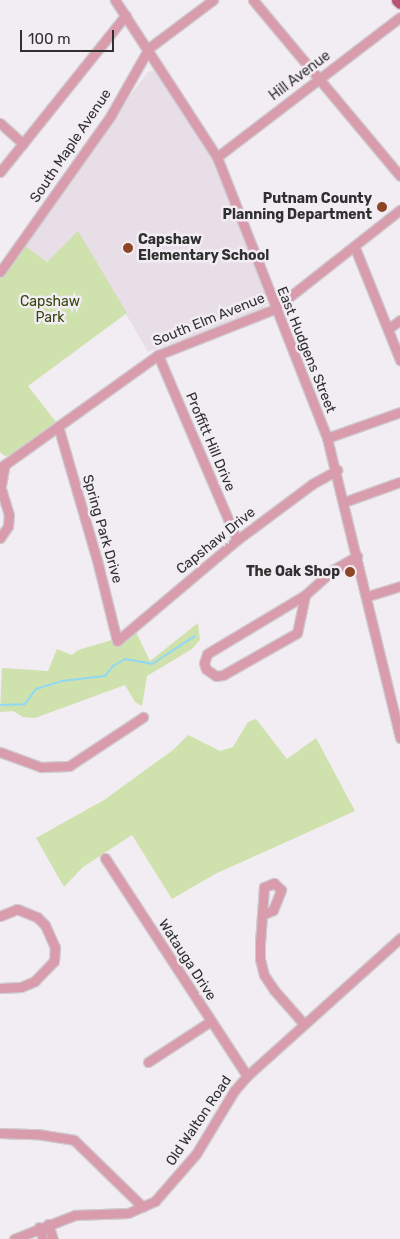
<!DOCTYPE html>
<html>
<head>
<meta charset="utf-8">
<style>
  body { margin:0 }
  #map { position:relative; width:400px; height:1239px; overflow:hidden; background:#f2edf2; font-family:Rubik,sans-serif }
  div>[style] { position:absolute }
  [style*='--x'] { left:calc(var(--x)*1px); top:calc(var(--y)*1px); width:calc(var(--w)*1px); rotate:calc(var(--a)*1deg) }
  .built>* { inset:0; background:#e8dee8 }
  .green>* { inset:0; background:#cfe1ad }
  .stream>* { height:2px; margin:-1px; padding:0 1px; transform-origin:1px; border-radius:1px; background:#90d8f6 }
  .roads { filter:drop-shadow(1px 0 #cfcbcf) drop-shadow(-1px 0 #cfcbcf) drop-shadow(0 1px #cfcbcf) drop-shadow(0 -1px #cfcbcf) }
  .minor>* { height:9px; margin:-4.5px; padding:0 4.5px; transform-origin:4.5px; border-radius:4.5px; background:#d89cad }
  .major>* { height:11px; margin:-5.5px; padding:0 5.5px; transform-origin:5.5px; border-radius:5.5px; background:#ba5276 }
  .dots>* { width:14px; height:14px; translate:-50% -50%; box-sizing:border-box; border:2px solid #f2edf2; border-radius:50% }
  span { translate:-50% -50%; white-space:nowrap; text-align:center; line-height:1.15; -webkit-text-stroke:5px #f2edf2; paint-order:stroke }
  .street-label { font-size:14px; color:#313031 }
  .poi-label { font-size:14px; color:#313031; font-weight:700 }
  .right { translate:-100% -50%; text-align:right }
  .left { translate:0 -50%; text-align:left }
  .park-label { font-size:14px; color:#37460e }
  .scale { position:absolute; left:20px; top:30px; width:94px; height:22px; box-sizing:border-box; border:2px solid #313031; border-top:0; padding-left:6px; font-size:15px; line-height:18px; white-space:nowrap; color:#313031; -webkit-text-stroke:4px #f2edf2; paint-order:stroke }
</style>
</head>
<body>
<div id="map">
  <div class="built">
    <i style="clip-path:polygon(155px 70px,217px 166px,268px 303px,262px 311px,148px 352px,78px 232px,47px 262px,24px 245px,108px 125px,148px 72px)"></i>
  </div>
  <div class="green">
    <i style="clip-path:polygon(78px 231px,127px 313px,28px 386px,56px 422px,12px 455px,5px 456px,0 452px,0 279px,24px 245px,47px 262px)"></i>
    <i style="clip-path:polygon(198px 623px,200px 640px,192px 649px,147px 676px,142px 706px,135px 702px,125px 685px,35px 718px,23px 717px,13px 711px,0 712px,2px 668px,48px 671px,57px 649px,72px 655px,78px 650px,112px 640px,117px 645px,135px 630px,150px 661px)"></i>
    <i style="clip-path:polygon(256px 719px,287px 759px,316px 738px,355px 811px,215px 874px,172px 899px,132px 835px,83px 867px,64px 887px,36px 838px,104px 800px,173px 750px,188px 735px,220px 751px,233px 747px,248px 722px)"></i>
  </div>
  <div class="stream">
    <i style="--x:0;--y:705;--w:25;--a:-2"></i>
    <i style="--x:25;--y:704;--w:19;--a:-54"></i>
    <i style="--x:36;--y:689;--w:27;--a:-17"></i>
    <i style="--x:62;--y:681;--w:43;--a:-6.6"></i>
    <i style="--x:105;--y:676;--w:13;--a:-51"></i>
    <i style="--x:113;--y:666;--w:14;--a:-30"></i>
    <i style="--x:125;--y:659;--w:27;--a:10"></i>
    <i style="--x:152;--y:664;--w:51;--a:-33.1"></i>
  </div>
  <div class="roads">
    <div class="minor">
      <i style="--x:115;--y:0;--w:187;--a:57"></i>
      <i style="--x:217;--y:157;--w:302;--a:68.6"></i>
      <i style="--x:327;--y:438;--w:309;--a:76.3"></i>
      <i style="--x:253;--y:0;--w:229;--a:50.1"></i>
      <i style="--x:0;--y:123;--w:31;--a:42"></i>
      <i style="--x:217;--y:157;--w:230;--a:-37.4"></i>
      <i style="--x:0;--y:172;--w:201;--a:-51.3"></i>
      <i style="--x:355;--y:248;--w:121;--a:68.1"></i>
      <i style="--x:0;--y:272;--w:192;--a:-54.7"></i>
      <i style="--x:111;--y:115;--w:77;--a:-60.4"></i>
      <i style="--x:149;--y:48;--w:80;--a:-36.9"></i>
      <i style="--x:388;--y:329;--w:15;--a:-37"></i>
      <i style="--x:158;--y:355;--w:201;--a:66.9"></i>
      <i style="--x:58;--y:426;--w:140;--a:73.8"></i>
      <i style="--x:97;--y:560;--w:83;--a:76.1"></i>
      <i style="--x:117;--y:641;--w:157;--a:-40.1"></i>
      <i style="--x:237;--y:540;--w:94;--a:-36.7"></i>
      <i style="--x:312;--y:484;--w:29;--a:-29"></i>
      <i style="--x:327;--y:438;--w:77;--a:-19.6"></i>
      <i style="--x:0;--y:468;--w:194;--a:-35.6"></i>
      <i style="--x:158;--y:355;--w:125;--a:-21.6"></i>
      <i style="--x:274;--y:309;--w:160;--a:-38.2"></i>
      <i style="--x:0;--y:491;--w:27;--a:-80"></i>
      <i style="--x:344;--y:502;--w:59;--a:-19.7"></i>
      <i style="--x:0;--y:538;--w:14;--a:-56"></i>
      <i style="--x:8;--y:526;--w:11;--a:-85"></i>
      <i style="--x:9;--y:515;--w:28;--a:-107"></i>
      <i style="--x:305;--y:595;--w:114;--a:149"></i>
      <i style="--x:207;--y:654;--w:9;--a:108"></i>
      <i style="--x:204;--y:663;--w:6;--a:72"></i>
      <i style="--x:206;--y:669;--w:12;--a:35"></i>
      <i style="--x:216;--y:676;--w:7;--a:-8"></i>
      <i style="--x:223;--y:675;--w:85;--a:-29.6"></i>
      <i style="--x:297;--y:633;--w:39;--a:-78"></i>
      <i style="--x:305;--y:595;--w:38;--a:-42"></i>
      <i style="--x:333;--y:570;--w:28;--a:-30"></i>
      <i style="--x:368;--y:596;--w:34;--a:-17"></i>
      <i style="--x:0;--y:752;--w:44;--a:20.1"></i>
      <i style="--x:41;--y:767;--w:28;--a:-2"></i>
      <i style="--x:69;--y:766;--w:89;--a:-33.5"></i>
      <i style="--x:105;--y:858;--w:260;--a:56.9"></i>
      <i style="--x:262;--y:915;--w:12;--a:-24"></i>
      <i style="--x:273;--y:910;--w:22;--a:-68"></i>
      <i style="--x:281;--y:890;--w:10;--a:-135"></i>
      <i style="--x:274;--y:883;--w:11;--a:158"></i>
      <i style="--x:264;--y:887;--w:28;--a:94"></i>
      <i style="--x:262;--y:915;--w:26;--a:94"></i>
      <i style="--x:260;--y:941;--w:18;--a:90"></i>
      <i style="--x:260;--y:959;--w:16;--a:76"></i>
      <i style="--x:264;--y:975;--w:18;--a:56"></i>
      <i style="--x:274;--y:990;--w:45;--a:48.6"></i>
      <i style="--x:0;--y:916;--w:18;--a:-22"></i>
      <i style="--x:17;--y:909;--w:22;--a:22"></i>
      <i style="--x:37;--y:917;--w:11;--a:45"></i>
      <i style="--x:45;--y:925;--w:24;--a:66"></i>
      <i style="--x:55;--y:947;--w:14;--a:94"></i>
      <i style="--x:54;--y:961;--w:28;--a:134"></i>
      <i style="--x:35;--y:981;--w:15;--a:157"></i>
      <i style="--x:21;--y:987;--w:21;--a:177"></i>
      <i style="--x:148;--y:1062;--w:75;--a:-33.1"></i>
      <i style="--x:0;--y:1133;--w:37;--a:2"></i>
      <i style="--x:37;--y:1134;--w:37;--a:9"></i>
      <i style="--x:74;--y:1140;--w:96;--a:44.2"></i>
      <i style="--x:48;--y:1224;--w:16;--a:72"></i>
      <i style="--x:39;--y:1227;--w:13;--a:72"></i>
      <i style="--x:14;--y:1239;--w:66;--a:-21.5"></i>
      <i style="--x:75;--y:1215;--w:53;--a:-2.2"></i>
      <i style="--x:128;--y:1213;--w:30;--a:-24"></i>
      <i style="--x:155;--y:1201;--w:62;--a:-48.9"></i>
      <i style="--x:196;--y:1154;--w:74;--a:-58.9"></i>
      <i style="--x:234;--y:1091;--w:20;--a:-49"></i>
      <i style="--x:247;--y:1076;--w:206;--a:-42"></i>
    </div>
    <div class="major">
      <i style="--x:397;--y:0;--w:4;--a:45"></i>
    </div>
  </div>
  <div class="dots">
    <i style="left:382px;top:207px;background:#8d4525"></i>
    <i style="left:128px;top:248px;background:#8d4525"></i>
    <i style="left:350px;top:572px;background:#8d4525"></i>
  </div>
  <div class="street-label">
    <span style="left:300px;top:76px;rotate:-37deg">Hill Avenue</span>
    <span style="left:71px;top:146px;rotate:-56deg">South Maple Avenue</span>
    <span style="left:209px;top:320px;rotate:-22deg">South Elm Avenue</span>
    <span style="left:306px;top:350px;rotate:68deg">East Hudgens Street</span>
    <span style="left:210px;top:442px;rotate:67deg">Proffitt Hill Drive</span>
    <span style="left:102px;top:529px;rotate:74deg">Spring Park Drive</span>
    <span style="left:216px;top:541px;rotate:-39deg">Capshaw Drive</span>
    <span style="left:187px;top:960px;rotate:57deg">Watauga Drive</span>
    <span style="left:199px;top:1121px;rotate:-56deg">Old Walton Road</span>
  </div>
  <div class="poi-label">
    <span class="right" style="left:372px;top:207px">Putnam County<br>Planning Department</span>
    <span class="left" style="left:138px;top:248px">Capshaw<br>Elementary School</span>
    <span class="right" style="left:340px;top:572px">The Oak Shop</span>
  </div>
  <div class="park-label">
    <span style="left:50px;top:310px">Capshaw<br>Park</span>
  </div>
  <div class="scale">100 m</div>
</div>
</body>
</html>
